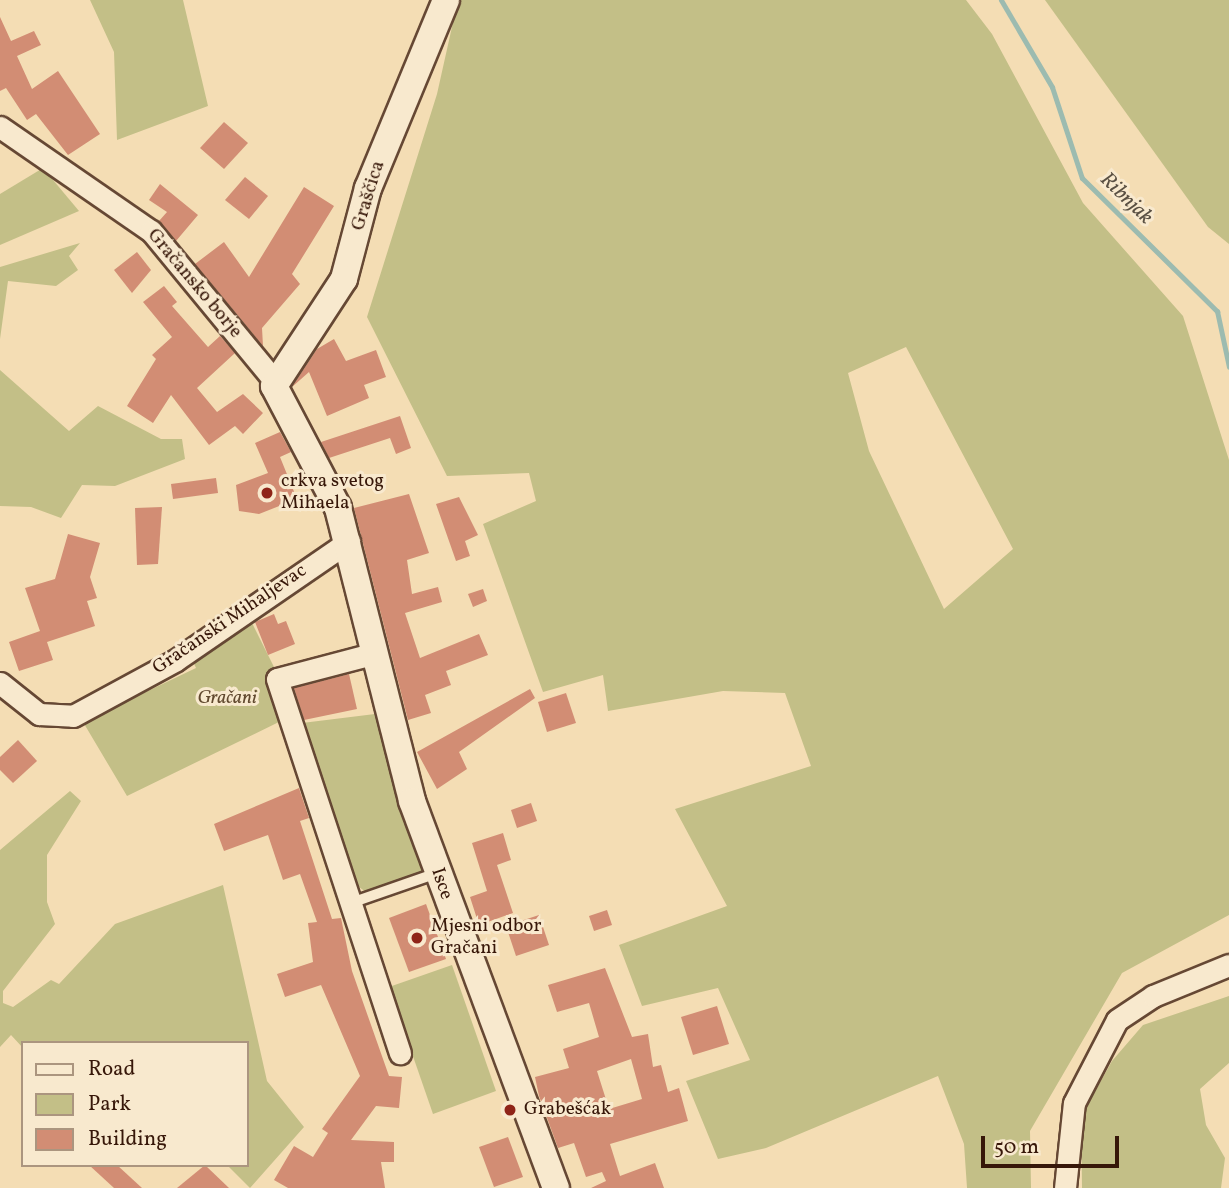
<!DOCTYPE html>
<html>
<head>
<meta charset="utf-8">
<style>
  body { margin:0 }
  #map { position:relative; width:1229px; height:1188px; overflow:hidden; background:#f4ddb4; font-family:Vollkorn,serif }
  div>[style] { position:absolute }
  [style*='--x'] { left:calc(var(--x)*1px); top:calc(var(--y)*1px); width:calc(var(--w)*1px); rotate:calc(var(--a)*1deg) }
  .green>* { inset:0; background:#c3bf87 }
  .stream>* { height:5px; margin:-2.5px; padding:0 2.5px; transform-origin:2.5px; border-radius:2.5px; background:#9cbbb0 }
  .building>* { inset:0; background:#d28d74 }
  .roads { filter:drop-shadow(2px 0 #664834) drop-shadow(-2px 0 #664834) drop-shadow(0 2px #664834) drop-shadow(0 -2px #664834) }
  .service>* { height:10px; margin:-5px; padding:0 5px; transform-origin:5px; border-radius:5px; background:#f8e9ce }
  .minor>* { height:21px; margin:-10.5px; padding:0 10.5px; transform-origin:10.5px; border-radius:10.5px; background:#f8e9ce }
  .tertiary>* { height:26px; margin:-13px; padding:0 13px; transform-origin:13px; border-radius:13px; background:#f8e9ce }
  .dots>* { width:19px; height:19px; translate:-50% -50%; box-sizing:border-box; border:4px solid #f8e9ce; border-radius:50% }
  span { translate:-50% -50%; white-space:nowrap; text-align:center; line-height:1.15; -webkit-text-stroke:6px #f8e9ce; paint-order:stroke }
  .street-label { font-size:19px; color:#371709 }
  .poi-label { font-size:19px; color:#371709 }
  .left { translate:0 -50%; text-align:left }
  .park-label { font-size:19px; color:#61492f; font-style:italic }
  .water-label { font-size:21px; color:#5a5043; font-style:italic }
  .legend { position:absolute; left:21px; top:1041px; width:228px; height:126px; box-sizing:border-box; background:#f8e9ce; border:2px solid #ab957f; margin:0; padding:9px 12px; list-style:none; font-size:21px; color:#371709 }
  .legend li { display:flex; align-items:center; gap:14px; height:35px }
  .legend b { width:35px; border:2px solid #ab957f }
  .scale { position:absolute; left:981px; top:1136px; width:138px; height:32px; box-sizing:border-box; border:4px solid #371709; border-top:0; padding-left:9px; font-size:21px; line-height:24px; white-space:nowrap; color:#371709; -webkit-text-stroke:5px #f8e9ce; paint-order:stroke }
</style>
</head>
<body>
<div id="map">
  <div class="green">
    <i style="clip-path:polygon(90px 0,183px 0,208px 106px,117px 140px,114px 52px)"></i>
    <i style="clip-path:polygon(evenodd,458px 0,966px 0,992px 34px,1083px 203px,1183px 316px,1229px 460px,1229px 915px,1122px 973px,1030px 1131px,1031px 1188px,967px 1188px,964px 1144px,938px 1076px,766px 1148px,718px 1159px,686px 1081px,750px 1060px,718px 988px,642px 1006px,619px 945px,727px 906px,675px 809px,811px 766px,785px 693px,723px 691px,608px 711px,603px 675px,543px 692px,483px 524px,536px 501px,529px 473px,447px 476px,367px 317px,437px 94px,458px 0,906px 347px,1013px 549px,944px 609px,869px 451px,848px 373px,906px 347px)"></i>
    <i style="clip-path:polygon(1045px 0,1229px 0,1229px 244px,1208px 227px)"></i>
    <i style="clip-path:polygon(43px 168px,79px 211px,0 245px,0 194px)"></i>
    <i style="clip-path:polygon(80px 243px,69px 256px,78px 270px,56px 286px,8px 281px,0 339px,0 267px)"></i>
    <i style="clip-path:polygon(0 370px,69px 431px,98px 406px,161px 439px,182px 439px,185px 459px,115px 486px,82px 485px,61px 518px,31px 507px,0 506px)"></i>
    <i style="clip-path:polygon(248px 615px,277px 673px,267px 678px,283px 720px,127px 796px,83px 722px,196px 668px,191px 657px)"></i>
    <i style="clip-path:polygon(375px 714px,423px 874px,366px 892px,352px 882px,324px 785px,294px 724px)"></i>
    <i style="clip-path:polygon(70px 791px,81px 801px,47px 855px,47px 902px,55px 924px,3px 991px,3px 1003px,13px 1007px,51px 980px,59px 984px,115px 924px,223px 885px,267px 1081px,304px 1127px,250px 1188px,227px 1165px,247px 1165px,247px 1043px,23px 1043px,23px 1048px,11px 1035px,0 1047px,0 850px)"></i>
    <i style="clip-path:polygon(452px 965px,496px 1091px,433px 1114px,389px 987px)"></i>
    <i style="clip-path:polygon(1229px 996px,1229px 1063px,1200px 1089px,1206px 1125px,1225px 1158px,1221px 1188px,1082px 1188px,1081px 1117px,1112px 1061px,1143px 1025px)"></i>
  </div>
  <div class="stream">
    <i style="--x:1001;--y:0;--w:101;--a:59.6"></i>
    <i style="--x:1052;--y:87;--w:96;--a:71.8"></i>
    <i style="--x:1082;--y:178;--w:190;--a:44.6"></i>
    <i style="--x:1217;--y:311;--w:57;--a:77.9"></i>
  </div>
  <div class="building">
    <i style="clip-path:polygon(0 17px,11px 41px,34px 31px,41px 45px,17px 56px,32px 89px,58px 71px,100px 134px,68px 155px,36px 114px,27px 120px,6px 88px,0 91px)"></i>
    <i style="clip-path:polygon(224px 122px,248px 143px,224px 169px,200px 148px)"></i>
    <i style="clip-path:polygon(245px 177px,268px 196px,249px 219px,225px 200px)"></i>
    <i style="clip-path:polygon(160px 184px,198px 215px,176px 241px,159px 221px,167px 212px,149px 200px)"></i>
    <i style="clip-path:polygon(304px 187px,334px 206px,292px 274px,300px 284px,262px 328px,263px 346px,195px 264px,224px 242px,249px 277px)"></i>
    <i style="clip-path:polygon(137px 252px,151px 270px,132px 293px,114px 270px)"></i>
    <i style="clip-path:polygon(164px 286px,177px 302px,172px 306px,208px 347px,220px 336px,235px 353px,197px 388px,217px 412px,243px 394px,263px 413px,243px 434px,235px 426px,209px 445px,171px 395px,153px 423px,127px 406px,156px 359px,152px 355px,172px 337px,143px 302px)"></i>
    <i style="clip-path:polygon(334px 339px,346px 361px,376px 350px,386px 377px,364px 385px,369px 398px,327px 416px,309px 372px,292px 387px,317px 349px)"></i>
    <i style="clip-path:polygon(400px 416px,411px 448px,396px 454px,390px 438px,329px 458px,321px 442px)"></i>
    <i style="clip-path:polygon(280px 432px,291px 452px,280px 457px,297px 499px,259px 514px,239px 511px,236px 485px,268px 473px,255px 443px)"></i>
    <i style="clip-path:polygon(216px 478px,218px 493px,173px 499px,171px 484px)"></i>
    <i style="clip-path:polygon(409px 494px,429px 553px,407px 560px,412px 594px,438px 587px,442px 602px,405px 613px,420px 658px,479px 634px,488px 655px,446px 671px,451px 685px,425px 695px,431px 713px,408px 720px,354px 508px)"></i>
    <i style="clip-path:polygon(459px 497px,478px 535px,465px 541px,470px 556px,456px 561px,436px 504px)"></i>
    <i style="clip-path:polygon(162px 507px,158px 564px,137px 565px,135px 508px)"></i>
    <i style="clip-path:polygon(68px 534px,100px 543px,90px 577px,97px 598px,87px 601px,95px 626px,47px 642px,53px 660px,19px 671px,9px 642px,40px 631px,25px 588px,55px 579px)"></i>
    <i style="clip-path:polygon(483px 589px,487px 601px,473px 607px,468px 594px)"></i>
    <i style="clip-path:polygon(274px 614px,278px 624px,286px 621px,295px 644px,268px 655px,255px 622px)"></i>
    <i style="clip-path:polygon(349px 674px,357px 709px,304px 720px,294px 688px)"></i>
    <i style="clip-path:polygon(530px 689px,535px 698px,459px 752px,467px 769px,437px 789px,417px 752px)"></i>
    <i style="clip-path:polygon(566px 693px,576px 723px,547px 732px,538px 702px)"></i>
    <i style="clip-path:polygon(18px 740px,37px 761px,13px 783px,0 770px,0 757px)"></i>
    <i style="clip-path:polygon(299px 788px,309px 818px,300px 821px,332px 919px,341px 918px,352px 971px,389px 1076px,402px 1077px,399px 1108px,376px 1106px,351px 1140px,394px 1142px,394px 1162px,381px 1162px,385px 1188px,288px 1188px,274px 1180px,294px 1146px,313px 1157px,328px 1133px,322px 1129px,360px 1076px,321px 985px,285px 997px,277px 974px,313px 962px,308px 923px,317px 922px,300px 874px,283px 880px,268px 835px,224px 851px,214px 824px)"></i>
    <i style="clip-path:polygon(531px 803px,537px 821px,517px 828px,511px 810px)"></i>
    <i style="clip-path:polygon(503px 833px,511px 860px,497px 865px,513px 913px,479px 925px,470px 897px,487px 891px,472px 843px)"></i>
    <i style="clip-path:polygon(426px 904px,446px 959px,409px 972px,389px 918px)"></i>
    <i style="clip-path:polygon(607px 910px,612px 925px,594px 931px,589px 916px)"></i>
    <i style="clip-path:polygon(539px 915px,549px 945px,516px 956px,506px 926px)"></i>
    <i style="clip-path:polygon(evenodd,605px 968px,632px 1037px,648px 1034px,653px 1067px,661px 1065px,668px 1092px,679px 1088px,688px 1121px,610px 1144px,620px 1176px,655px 1163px,664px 1188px,591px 1188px,606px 1181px,602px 1172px,586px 1177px,574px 1143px,558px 1148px,539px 1096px,535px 1077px,569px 1068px,563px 1049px,599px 1037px,589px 1003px,557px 1012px,548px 985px,605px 968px,631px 1059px,642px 1099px,609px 1109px,597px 1071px,631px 1059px)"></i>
    <i style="clip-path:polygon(717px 1006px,729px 1044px,693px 1055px,681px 1017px)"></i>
    <i style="clip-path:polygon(508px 1137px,523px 1177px,494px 1187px,479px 1147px)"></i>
    <i style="clip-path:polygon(89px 1165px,117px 1165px,142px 1188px,114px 1188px)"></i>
    <i style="clip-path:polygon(205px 1165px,229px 1188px,177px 1188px)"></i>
  </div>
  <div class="roads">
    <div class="service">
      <i style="--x:348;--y:904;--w:94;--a:-19.2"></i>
    </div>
    <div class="minor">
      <i style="--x:0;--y:127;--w:183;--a:34.6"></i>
      <i style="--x:151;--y:231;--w:193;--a:50.5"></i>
      <i style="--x:372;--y:654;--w:98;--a:165.3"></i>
      <i style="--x:277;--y:679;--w:394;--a:71.8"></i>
      <i style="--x:0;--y:683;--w:50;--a:38.5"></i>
      <i style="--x:39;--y:714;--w:34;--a:3"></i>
      <i style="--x:73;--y:716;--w:117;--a:-28.5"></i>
      <i style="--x:176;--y:660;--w:210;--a:-34.5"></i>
      <i style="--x:1065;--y:1188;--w:85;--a:-84"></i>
      <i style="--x:1074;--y:1103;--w:93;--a:-62.6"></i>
      <i style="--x:1117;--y:1020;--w:43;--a:-33.7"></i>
      <i style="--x:1153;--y:996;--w:82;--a:-22.2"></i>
    </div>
    <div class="tertiary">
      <i style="--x:446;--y:0;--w:204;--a:112.5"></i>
      <i style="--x:368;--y:188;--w:94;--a:104.8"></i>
      <i style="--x:344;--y:279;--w:128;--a:123.2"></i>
      <i style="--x:274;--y:386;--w:138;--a:62.3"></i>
      <i style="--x:338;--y:508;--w:302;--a:75.8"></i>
      <i style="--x:412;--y:801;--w:413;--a:69.6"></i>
    </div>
  </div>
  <div class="dots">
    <i style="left:267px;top:493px;background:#8f2418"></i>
    <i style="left:417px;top:938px;background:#8f2418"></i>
    <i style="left:510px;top:1110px;background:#8f2418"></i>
  </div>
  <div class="street-label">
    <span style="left:369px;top:196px;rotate:-73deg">Graščica</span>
    <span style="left:194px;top:284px;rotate:50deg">Gračansko borje</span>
    <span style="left:230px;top:620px;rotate:-34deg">Gračanski Mihaljevac</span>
    <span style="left:441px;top:884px;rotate:71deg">Isce</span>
  </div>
  <div class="poi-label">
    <span class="left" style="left:281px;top:493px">crkva svetog<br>Mihaela</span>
    <span class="left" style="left:431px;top:938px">Mjesni odbor<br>Gračani</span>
    <span class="left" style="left:524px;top:1110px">Grabešćak</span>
  </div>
  <div class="park-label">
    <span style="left:227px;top:699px">Gračani</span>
  </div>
  <div class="water-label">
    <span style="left:1126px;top:199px;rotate:44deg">Ribnjak</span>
  </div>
  <ul class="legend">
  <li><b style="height:9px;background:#f8e9ce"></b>Road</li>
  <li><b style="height:19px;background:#c3bf87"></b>Park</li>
  <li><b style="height:19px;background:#d28d74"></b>Building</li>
  </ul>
  <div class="scale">50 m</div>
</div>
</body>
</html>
